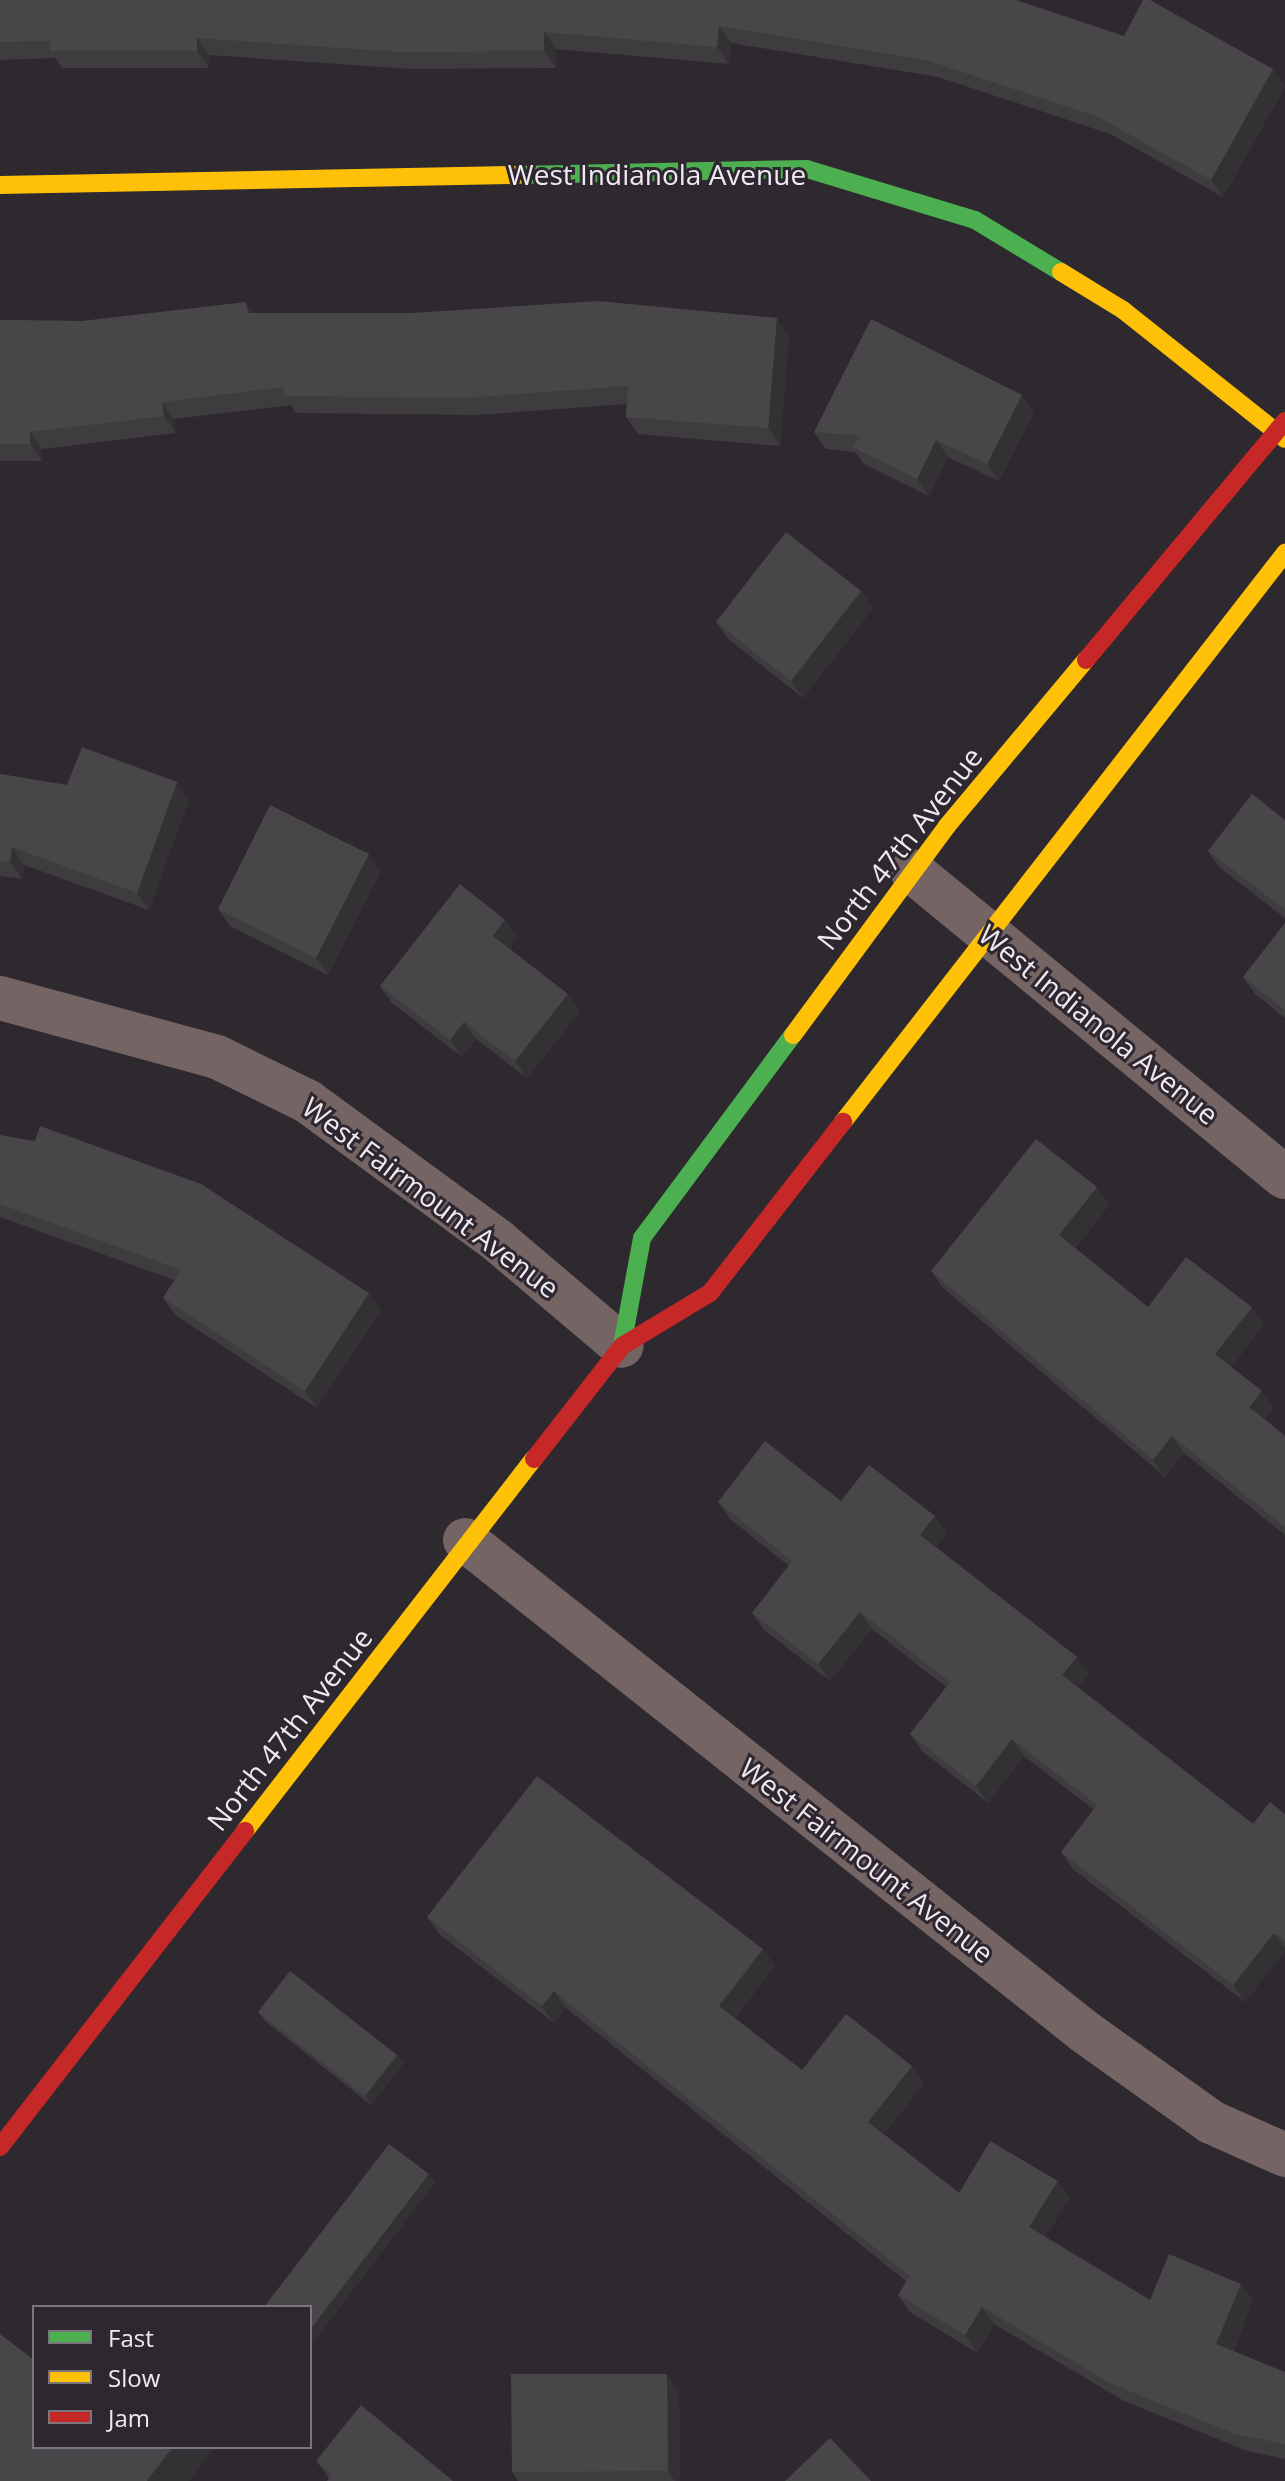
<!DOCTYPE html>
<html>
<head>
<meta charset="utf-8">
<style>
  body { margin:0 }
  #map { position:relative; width:1285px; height:2481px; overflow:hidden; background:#2d292e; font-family:"Open Sans",sans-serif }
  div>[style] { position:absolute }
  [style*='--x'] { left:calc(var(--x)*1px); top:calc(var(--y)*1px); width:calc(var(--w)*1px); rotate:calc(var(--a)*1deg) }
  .street>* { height:44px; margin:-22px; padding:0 22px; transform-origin:22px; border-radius:22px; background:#746464 }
  .fast>* { height:18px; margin:-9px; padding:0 9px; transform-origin:9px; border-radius:9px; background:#4caf50 }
  .slow>* { height:18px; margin:-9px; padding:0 9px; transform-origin:9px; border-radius:9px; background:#ffc107 }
  .jam>* { height:18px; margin:-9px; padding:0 9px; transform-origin:9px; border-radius:9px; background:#c62828 }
  .wall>* { inset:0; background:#3f3c40 }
  .shaded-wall>* { inset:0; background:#333134 }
  .building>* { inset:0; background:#49464a }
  span { translate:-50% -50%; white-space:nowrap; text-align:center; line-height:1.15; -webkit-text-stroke:6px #2e2730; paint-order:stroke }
  .street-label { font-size:28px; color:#efe9f0 }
  .legend { position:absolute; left:32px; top:2305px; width:280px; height:144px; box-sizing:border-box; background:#2e2730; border:2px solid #7b757d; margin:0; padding:10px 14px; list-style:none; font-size:24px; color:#efe9f0 }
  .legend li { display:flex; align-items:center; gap:16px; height:40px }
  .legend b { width:40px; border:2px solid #7b757d }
</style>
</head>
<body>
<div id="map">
  <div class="street">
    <i style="--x:912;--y:871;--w:482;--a:39.4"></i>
    <i style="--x:0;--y:998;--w:225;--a:15.2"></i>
    <i style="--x:217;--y:1057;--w:100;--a:26.1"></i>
    <i style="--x:307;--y:1101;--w:237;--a:36.2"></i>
    <i style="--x:498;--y:1241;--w:162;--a:40.3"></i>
    <i style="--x:465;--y:1540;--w:791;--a:38.43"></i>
    <i style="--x:1085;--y:2032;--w:155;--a:35.5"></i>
    <i style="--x:1211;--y:2122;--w:81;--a:24"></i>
  </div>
  <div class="fast">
    <i style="--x:517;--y:175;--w:290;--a:-1.2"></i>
    <i style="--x:807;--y:169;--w:176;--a:16.9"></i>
    <i style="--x:975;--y:220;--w:100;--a:31.2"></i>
    <i style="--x:622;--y:1346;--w:110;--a:-79.5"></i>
    <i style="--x:642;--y:1238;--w:253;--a:-53.4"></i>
  </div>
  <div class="slow">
    <i style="--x:0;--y:185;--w:517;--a:-1.11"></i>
    <i style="--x:1061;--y:272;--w:73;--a:31.5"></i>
    <i style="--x:1123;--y:310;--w:207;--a:38.5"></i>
    <i style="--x:793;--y:1035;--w:260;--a:-53.6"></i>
    <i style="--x:947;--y:826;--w:217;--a:-50.1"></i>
    <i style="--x:843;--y:1122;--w:721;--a:-52.16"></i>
    <i style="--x:245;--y:1831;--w:471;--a:-52.2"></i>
  </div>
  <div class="jam">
    <i style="--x:1086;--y:660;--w:311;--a:-50.2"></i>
    <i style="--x:534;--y:1459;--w:143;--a:-52.1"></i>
    <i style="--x:622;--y:1346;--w:103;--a:-31.1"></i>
    <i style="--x:710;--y:1293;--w:217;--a:-52.1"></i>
    <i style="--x:0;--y:2147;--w:400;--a:-52.2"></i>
  </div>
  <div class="wall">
    <i style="clip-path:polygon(0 0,1124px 36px,1273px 69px,1285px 87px,1223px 197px,1110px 134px,938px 77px,731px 43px,729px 64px,556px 49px,556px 68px,410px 69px,209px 55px,209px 68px,62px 68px,55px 58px,0 60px)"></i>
    <i style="clip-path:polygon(254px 313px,789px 335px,780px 446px,638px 434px,626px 417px,627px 404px,477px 415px,296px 413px,291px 405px,174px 419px,176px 433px,42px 449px,42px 461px,0 461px,0 320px,82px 321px)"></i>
    <i style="clip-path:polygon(1034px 413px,999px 481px,948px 457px,929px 496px,864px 464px,855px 452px,826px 449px,814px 432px)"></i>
    <i style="clip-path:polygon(861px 591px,873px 608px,803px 698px,728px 639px,716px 622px)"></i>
    <i style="clip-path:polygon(0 774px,67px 785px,177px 782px,189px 800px,149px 910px,24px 865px,22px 879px,0 876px)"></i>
    <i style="clip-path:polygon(1285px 820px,1285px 918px,1220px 868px,1208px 851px)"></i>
    <i style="clip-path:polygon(381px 871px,328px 975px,230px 926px,218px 909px)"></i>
    <i style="clip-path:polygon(1285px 923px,1285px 1018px,1255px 994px,1243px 977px)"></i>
    <i style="clip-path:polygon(517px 937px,509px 948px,580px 1011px,527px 1078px,476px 1039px,462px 1057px,392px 1003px,380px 986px)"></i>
    <i style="clip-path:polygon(0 1135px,369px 1293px,381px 1310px,317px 1408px,175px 1315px,163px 1298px,174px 1280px,0 1217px)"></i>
    <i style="clip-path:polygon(1097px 1187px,1109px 1205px,1075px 1248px,1148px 1307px,1252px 1307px,1264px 1325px,1231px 1367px,1274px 1408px,1265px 1419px,1285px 1436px,1285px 1535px,1184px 1453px,1165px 1477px,943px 1288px,931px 1271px)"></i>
    <i style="clip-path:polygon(841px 1501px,947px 1533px,936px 1547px,1077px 1657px,1089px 1674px,1078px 1687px,1253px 1824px,1285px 1814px,1285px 1951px,1245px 2002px,1073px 1869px,1061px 1852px,1094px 1810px,1024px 1756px,988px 1803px,922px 1751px,910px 1734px,946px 1687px,872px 1629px,830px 1681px,764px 1630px,752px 1613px,789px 1566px,730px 1519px,718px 1502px)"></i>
    <i style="clip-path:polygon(427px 1917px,763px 1949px,775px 1966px,735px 2018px,802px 2070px,912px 2066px,924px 2083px,884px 2134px,959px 2193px,1070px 2198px,1045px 2237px,1150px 2300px,1241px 2284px,1253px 2301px,1233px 2351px,1285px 2372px,1285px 2459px,1247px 2451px,1124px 2401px,994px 2324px,977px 2353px,910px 2312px,898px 2295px,906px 2281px,566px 2008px,554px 2023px,439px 1934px)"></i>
    <i style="clip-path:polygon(258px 2012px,397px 2055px,403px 2064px,371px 2105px,265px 2021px)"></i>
    <i style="clip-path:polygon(667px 2374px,679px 2391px,680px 2481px,518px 2481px,512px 2472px)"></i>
    <i style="clip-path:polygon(316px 2461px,453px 2481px,329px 2478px)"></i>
  </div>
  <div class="shaded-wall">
    <i style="clip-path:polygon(719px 26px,731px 43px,729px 64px,717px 47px)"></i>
    <i style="clip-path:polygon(544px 32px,556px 49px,556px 68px,544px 51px)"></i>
    <i style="clip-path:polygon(197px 38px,209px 55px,209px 68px,197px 51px)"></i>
    <i style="clip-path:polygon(1273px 69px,1285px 87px,1223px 197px,1211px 180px)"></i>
    <i style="clip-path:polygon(246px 302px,258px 319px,248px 313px)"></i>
    <i style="clip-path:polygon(777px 318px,789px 335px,780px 446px,768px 428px)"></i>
    <i style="clip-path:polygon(1022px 395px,1034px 413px,999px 481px,987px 464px)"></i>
    <i style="clip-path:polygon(162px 402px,174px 419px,176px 433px,164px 416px)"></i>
    <i style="clip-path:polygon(30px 432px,42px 449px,42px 461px,30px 444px)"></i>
    <i style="clip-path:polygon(936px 440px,948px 457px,929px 496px,917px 479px)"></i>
    <i style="clip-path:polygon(861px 591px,873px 608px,803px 698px,791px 681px)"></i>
    <i style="clip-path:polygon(177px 782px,189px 800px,149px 910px,137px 893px)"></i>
    <i style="clip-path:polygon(12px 847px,24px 865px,22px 879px,10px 862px)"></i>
    <i style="clip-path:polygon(369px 854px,381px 871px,328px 975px,316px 958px)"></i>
    <i style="clip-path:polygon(505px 920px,517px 937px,505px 953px,493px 936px)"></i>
    <i style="clip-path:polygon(568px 994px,580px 1011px,527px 1078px,515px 1061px)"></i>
    <i style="clip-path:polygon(464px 1022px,476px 1039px,462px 1057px,450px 1040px)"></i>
    <i style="clip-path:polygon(1097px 1187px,1109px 1205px,1071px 1252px,1059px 1235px)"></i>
    <i style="clip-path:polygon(369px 1293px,381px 1310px,317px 1408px,305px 1391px)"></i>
    <i style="clip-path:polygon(1252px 1307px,1264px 1325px,1227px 1372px,1215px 1354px)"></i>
    <i style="clip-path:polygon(1262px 1391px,1274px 1408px,1261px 1424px,1249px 1407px)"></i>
    <i style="clip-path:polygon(1172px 1436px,1184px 1453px,1165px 1477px,1153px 1460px)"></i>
    <i style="clip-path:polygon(935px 1516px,947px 1533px,932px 1552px,920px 1535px)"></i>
    <i style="clip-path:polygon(860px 1612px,872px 1629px,830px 1681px,818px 1664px)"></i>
    <i style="clip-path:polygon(1077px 1657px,1089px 1674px,1074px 1692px,1062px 1675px)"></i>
    <i style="clip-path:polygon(1012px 1739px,1024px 1756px,988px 1803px,976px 1786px)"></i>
    <i style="clip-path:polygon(1274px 1933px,1285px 1948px,1285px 1951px,1245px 2002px,1233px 1985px)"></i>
    <i style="clip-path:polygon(763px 1949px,775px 1966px,731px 2023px,719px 2006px)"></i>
    <i style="clip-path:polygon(554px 1991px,566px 2008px,554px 2023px,542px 2006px)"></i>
    <i style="clip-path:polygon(397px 2055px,403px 2064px,371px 2105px,365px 2096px)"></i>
    <i style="clip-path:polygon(912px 2066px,924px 2083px,880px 2139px,868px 2122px)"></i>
    <i style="clip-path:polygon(429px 2174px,435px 2183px,310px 2347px,310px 2330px)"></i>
    <i style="clip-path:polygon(1058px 2181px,1070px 2198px,1041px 2244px,1029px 2227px)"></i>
    <i style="clip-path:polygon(1241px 2284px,1253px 2301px,1228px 2361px,1216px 2344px)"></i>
    <i style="clip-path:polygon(982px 2307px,994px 2324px,977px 2353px,965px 2335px)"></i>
    <i style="clip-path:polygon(667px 2374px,679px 2391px,680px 2481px,675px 2481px,668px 2471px)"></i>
    <i style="clip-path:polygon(173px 2447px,215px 2447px,189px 2481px,147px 2481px)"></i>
  </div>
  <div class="building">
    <i style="clip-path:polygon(0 0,1016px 0,1124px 36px,1143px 0,1150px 0,1273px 69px,1211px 180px,1098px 117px,926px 60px,719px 26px,717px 47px,544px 32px,544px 51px,398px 52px,197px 38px,197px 51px,50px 51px,50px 41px,0 42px)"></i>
    <i style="clip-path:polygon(598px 301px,777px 318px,768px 428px,626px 417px,628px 386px,465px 398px,284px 396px,284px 387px,162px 402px,164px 416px,30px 432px,30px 444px,0 444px,0 320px,82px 321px,246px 302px,248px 313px,411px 313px)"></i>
    <i style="clip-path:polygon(871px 319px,1022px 395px,987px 464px,936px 440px,917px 479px,852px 447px,861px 436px,814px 432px)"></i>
    <i style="clip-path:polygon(786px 532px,861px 591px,791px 681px,716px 622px)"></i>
    <i style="clip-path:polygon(82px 747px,177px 782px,137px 893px,12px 847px,10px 862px,0 861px,0 774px,67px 785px)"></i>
    <i style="clip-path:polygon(1252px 794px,1285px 820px,1285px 910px,1208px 851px)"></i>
    <i style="clip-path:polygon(270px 805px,369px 854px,316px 958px,218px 909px)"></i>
    <i style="clip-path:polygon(460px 884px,505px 920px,493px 936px,568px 994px,515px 1061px,464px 1022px,450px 1040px,380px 986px)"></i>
    <i style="clip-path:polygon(1285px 923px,1285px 1010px,1243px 977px)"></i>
    <i style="clip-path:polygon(40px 1126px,201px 1184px,369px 1293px,305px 1391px,163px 1298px,181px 1270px,0 1204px,0 1135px,35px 1141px)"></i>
    <i style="clip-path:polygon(1036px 1139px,1097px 1187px,1059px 1235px,1148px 1307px,1186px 1257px,1252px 1307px,1215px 1354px,1262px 1391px,1249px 1407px,1285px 1436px,1285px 1527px,1172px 1436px,1153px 1460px,931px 1271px)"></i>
    <i style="clip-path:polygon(765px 1441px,841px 1501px,869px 1465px,935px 1516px,920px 1535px,1077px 1657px,1062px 1675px,1253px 1824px,1270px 1802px,1285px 1814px,1285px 1941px,1274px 1933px,1233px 1985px,1061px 1852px,1097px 1805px,1012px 1739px,976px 1786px,910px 1734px,950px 1682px,860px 1612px,818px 1664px,752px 1613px,792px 1561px,718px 1502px)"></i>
    <i style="clip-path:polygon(537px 1776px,763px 1949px,719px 2006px,802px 2070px,846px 2014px,912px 2066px,868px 2122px,959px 2193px,990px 2141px,1058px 2181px,1029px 2227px,1150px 2300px,1169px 2254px,1241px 2284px,1216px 2344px,1285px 2372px,1285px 2444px,1235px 2434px,1112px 2384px,982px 2307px,965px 2335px,898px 2295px,910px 2276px,554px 1991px,542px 2006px,427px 1917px)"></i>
    <i style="clip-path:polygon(290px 1971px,397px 2055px,365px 2096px,258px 2012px)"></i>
    <i style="clip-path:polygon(389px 2144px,429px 2174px,310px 2330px,310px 2307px,264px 2307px)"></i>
    <i style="clip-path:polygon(0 2334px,34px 2360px,34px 2447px,173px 2447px,147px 2481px,0 2481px)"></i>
    <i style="clip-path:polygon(511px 2374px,667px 2374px,668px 2471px,512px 2472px)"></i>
    <i style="clip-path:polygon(361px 2405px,453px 2481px,327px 2481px,332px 2475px,316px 2461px)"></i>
    <i style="clip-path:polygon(830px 2438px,871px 2481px,785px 2481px)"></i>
  </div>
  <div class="street-label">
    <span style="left:657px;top:174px">West Indianola Avenue</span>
    <span style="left:899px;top:848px;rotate:-52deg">North 47th Avenue</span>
    <span style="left:1099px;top:1024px;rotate:39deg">West Indianola Avenue</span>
    <span style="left:431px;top:1197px;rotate:37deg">West Fairmount Avenue</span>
    <span style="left:289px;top:1729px;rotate:-52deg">North 47th Avenue</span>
    <span style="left:867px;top:1860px;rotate:38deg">West Fairmount Avenue</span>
  </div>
  <ul class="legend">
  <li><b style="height:10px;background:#4caf50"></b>Fast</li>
  <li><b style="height:10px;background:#ffc107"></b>Slow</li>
  <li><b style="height:10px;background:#c62828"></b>Jam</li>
  </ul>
</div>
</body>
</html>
